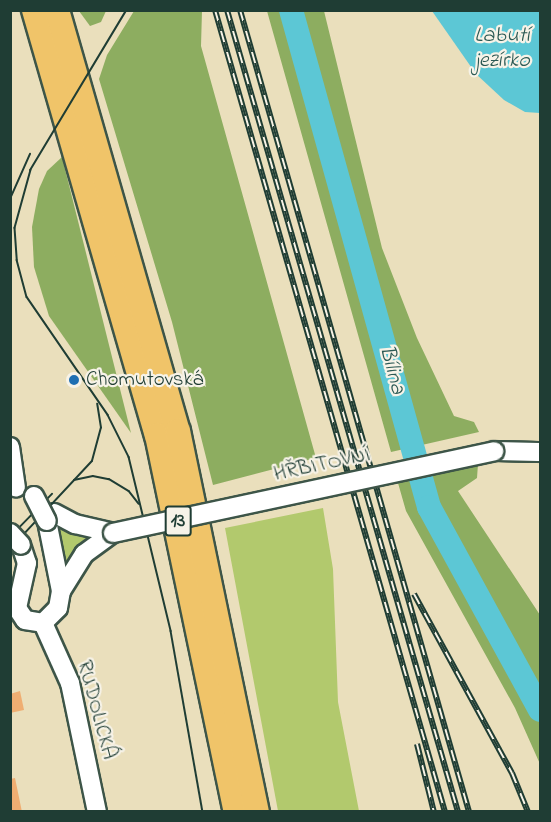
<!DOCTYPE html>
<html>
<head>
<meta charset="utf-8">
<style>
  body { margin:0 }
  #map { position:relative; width:551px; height:822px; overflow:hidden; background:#eadfbc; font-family:"Indie Flower",sans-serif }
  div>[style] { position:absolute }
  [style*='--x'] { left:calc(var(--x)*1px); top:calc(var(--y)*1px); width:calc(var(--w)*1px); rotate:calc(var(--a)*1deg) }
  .green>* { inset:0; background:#b2c96d }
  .forest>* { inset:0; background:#8dad60 }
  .water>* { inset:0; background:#5cc7d5 }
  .river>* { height:24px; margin:-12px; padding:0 12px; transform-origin:12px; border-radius:12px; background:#5cc7d5 }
  .building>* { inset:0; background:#efae72 }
  .roads { filter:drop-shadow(2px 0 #3d5548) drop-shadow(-2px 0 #3d5548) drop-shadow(0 2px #3d5548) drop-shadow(0 -2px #3d5548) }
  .tertiary>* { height:18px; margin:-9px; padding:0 9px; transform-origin:9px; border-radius:9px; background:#fff }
  .trunk>* { height:24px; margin:-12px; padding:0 12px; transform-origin:12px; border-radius:12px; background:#f0c469 }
  .tram>* { height:1.5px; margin:-0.75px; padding:0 0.75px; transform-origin:0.75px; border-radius:0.75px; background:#1f3d34 }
  .rail>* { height:6px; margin-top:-3px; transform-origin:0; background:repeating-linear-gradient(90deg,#f7f3e8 0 11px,#1f3d34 0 22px); box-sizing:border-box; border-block:2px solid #1f3d34 }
  .bridges { filter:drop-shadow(2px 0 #3d5548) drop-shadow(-2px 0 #3d5548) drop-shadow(0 2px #3d5548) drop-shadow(0 -2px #3d5548) }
  .tertiary-bridge>* { height:18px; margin:-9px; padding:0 9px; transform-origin:9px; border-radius:9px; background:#fff }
  .dots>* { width:16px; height:16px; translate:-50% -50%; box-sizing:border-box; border:3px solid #f7f3e8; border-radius:50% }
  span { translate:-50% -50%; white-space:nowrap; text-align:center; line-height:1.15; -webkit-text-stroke:4.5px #f7f3e8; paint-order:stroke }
  .shield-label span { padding:2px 4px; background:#f7f3e8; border:2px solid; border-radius:4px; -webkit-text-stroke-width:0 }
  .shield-label { font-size:20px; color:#1f3d34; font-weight:700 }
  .poi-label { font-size:21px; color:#1f3d34 }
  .left { translate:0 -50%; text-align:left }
  .street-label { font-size:21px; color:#1f3d34 }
  .water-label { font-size:22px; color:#2b5954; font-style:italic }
  .frame { position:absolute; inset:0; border:12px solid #1f3d34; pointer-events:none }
</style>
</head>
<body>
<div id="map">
  <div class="green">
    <i style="clip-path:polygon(323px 508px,333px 569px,338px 702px,359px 811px,278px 811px,225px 528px)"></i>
    <i style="clip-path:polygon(57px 525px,93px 537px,66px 563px,64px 560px)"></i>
  </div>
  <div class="forest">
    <i style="clip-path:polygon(79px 11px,106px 11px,101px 22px,90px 26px)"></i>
    <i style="clip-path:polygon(134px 11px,202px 11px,201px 46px,316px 458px,213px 485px,172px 322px,99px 79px,107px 55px)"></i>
    <i style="clip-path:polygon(267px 11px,324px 11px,382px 248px,417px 338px,454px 416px,474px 422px,479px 432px,391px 452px)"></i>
    <i style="clip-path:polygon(62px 157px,131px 433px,49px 316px,34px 267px,32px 227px,39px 189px,47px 171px)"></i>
    <i style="clip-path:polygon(478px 464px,477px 478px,458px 491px,540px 615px,540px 764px,515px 708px,406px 511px,398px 483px)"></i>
  </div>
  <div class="water">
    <i style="clip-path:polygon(432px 11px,540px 11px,540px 113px,525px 112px,504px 100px,476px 74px)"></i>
  </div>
  <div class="river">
    <i style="--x:291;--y:10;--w:516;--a:74.48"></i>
    <i style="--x:429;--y:507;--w:231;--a:61.3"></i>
  </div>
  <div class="building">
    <i style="clip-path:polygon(20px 691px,24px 710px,10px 713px,10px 694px)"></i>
    <i style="clip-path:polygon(15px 778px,22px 812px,10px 812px,10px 779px)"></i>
  </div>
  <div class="roads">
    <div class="tertiary">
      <i style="--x:10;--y:447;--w:41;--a:81.7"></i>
      <i style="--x:494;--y:451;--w:46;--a:1.2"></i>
      <i style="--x:54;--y:513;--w:24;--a:28"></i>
      <i style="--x:75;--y:524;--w:39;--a:13"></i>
      <i style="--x:21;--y:545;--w:19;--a:72"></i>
      <i style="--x:27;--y:563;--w:46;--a:102.5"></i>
      <i style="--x:17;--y:608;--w:14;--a:56"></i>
      <i style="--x:25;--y:620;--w:18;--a:9"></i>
      <i style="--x:43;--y:623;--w:21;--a:-45"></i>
      <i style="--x:58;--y:608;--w:17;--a:-80"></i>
      <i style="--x:61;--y:591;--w:71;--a:-101.3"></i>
      <i style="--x:61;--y:591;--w:44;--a:-58.1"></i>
      <i style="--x:84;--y:554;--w:36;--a:-36"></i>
      <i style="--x:43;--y:623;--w:66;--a:65.8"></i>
      <i style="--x:70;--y:683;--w:132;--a:78.2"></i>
    </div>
    <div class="trunk">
      <i style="--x:34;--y:10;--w:442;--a:73.9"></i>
      <i style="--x:157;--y:435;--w:385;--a:78.2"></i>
      <i style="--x:57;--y:10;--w:438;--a:74"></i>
      <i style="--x:178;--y:431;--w:389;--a:78.3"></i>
    </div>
  </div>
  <div class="tram">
    <i style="--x:127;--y:10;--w:187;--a:121"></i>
    <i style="--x:31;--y:170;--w:60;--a:105.4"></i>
    <i style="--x:15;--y:228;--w:32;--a:86"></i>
    <i style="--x:17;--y:260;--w:38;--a:75"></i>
    <i style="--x:27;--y:297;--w:143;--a:55.5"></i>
    <i style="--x:108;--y:415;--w:47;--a:63.4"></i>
    <i style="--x:129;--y:457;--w:179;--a:76.4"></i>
    <i style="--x:171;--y:631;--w:184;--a:80"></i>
    <i style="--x:10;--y:199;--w:49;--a:-66"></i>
    <i style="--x:74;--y:480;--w:19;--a:-12"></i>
    <i style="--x:93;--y:476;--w:16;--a:11"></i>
    <i style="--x:109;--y:479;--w:23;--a:31"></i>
    <i style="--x:129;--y:491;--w:16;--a:52"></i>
    <i style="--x:10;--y:537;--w:60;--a:-45.7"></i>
    <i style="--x:10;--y:549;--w:120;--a:-47"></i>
    <i style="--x:92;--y:461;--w:34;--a:-75"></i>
    <i style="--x:101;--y:428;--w:24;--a:-99"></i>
  </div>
  <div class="rail">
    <i style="--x:215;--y:10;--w:834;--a:74"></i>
    <i style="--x:227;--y:10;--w:835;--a:73.93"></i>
    <i style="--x:240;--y:10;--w:834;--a:74.06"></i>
    <i style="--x:414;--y:594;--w:204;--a:61.3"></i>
    <i style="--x:512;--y:773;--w:42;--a:67.7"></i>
    <i style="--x:417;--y:744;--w:70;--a:76"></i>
  </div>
  <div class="bridges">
    <div class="tertiary-bridge">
      <i style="--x:34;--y:496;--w:28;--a:63"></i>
      <i style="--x:10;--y:533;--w:16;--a:47"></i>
      <i style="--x:113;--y:533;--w:390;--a:-12.1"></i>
    </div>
  </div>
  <div class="dots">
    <i style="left:74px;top:380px;background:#1f6fb2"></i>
  </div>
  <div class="shield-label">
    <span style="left:178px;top:521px">13</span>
  </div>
  <div class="poi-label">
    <span class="left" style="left:86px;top:380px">Chomutovská</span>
  </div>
  <div class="street-label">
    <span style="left:322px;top:465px;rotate:-12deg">HŘBITOVNÍ</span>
    <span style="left:96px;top:710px;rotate:75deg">RUDOLICKÁ</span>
  </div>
  <div class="water-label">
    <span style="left:502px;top:49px">Labutí<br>jezírko</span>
    <span style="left:391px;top:370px;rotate:75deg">Bílina</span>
  </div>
  <div class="frame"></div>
</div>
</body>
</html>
